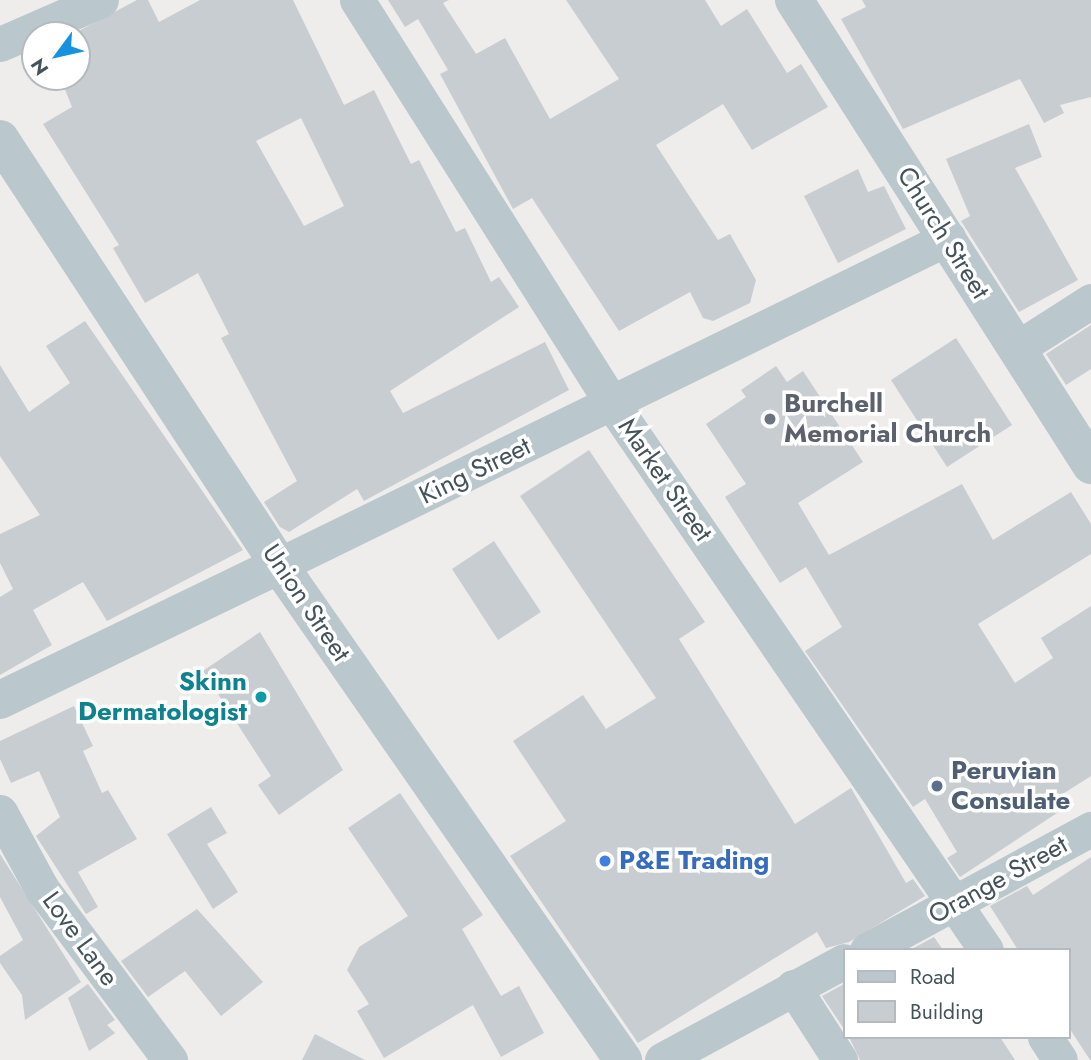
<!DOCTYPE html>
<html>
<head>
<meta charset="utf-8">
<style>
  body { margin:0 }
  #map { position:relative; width:1091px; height:1060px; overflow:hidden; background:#efecec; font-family:Jost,sans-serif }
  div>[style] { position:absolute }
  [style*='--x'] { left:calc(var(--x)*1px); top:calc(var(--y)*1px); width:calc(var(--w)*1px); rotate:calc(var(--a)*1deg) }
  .building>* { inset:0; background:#c8cdd1 }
  .minor>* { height:35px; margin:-17.5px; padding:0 17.5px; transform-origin:17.5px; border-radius:17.5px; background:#bac7cc }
  .tertiary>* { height:38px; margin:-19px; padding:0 19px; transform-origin:19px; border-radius:19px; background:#bac7cc }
  .dots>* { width:19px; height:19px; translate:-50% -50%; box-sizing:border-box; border:4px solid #fff; border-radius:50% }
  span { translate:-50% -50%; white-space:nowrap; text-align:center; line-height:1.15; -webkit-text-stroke:7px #fff; paint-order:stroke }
  .street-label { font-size:26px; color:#445359 }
  .worship-label { font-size:26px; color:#5b616d; font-weight:700 }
  .left { translate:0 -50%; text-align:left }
  .culture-label { font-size:26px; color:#0d838f; font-weight:700 }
  .right { translate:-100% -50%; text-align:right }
  .service-label { font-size:26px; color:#4e5e75; font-weight:700 }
  .shop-label { font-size:26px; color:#366cbe; font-weight:700 }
  .legend { position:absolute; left:843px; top:948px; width:228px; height:91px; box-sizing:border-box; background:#fff; border:2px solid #b4babd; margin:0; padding:9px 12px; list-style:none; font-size:21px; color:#445359 }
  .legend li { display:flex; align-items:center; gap:14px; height:35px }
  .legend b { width:35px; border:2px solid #b4babd }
  .north { position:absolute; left:21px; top:21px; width:70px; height:70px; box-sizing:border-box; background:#fff; border:2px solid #b4babd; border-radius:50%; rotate:237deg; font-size:19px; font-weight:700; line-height:28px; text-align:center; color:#445359 }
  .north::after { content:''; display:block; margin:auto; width:24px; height:32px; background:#1792de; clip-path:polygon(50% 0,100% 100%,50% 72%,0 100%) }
</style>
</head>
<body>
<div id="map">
  <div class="building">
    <i style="clip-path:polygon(evenodd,137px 0,148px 0,159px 22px,200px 0,293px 0,344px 105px,374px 90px,411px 164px,419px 160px,456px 232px,465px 228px,491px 282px,499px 277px,519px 307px,390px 391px,403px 413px,545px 342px,569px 390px,364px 501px,357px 489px,289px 532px,280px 527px,264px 502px,297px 481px,221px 338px,229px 334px,198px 273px,145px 303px,113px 248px,119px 245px,43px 124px,72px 107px,60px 77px,77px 77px,77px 35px,71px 35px,137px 0,301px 118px,344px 206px,304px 226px,256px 141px,301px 118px)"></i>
    <i style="clip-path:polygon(388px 0,449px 0,443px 3px,476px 54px,505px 38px,550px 119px,619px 79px,566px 0,705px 0,721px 26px,747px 9px,787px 73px,801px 64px,828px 107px,752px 150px,723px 104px,656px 145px,718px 240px,730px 234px,756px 280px,750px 303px,713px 321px,703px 318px,690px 292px,619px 331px,532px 198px,513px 209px,440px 74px,448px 70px,418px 19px,405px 27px)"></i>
    <i style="clip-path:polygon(862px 0,1091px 0,1091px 97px,1060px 105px,1064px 113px,1044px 123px,1020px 79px,903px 129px,841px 19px,866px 7px)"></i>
    <i style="clip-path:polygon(1029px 124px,1042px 157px,1015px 168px,1078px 280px,1019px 312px,961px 221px,970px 216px,946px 159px)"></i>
    <i style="clip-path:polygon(858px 169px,868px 192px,884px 186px,906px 229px,838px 263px,804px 196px)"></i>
    <i style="clip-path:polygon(85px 321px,243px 550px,107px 621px,83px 582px,33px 610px,52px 645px,0 675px,0 597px,13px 589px,0 563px,0 534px,40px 515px,0 456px,0 365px,29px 412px,70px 383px,46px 346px)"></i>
    <i style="clip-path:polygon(1091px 325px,1091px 369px,1066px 385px,1046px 354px)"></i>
    <i style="clip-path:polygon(956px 338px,1012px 425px,947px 467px,891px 380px)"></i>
    <i style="clip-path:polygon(776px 366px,787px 382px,803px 371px,863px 462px,798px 503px,829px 555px,962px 484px,993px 540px,1071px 492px,1091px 524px,1091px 554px,978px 624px,1015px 683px,1053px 658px,1041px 638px,1091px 606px,1091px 776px,1050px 802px,1057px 813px,960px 877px,947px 858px,957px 852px,925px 799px,913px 807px,805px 651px,842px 627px,806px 567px,780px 583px,725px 497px,746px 484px,706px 424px,746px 397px,741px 390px)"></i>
    <i style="clip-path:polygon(589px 450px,705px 622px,679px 639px,795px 824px,851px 788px,906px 883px,913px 879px,925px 896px,849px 942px,826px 948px,817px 932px,638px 1043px,510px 856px,566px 821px,513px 741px,583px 695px,606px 729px,656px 698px,520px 496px)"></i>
    <i style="clip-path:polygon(494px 541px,541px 612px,498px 640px,452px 569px)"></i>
    <i style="clip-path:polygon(260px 632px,343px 770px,279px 815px,258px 785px,271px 776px,203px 671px)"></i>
    <i style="clip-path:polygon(74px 706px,93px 746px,83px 751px,102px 793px,108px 790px,137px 839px,78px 872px,98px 907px,86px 914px,36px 836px,60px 817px,39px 771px,11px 783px,0 759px,0 741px)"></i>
    <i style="clip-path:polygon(400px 793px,483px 915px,462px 929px,501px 996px,519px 986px,544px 1033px,501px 1057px,473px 1005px,384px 1058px,357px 1011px,369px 1004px,347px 970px,359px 947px,408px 916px,348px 828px)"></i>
    <i style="clip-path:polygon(211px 807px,227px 833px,207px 844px,238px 892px,213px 909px,167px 834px)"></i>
    <i style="clip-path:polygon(0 854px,81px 982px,25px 1020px,22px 995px,0 963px,0 956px,23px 940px,0 897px)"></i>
    <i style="clip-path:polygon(1091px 857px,1091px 1060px,1090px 1060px,1068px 1026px,1068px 950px,1018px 950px,990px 906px,1027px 886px,1033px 895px)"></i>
    <i style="clip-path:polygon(197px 909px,263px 982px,221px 1016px,185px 971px,148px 997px,121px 961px)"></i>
    <i style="clip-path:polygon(934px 937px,943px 950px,910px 950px)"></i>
    <i style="clip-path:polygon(88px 984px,115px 1020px,107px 1025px,115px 1033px,89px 1051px,68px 998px)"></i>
    <i style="clip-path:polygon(844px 984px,844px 1029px,822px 996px)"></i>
    <i style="clip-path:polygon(315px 1034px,365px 1060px,302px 1060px)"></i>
    <i style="clip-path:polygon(849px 1037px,1000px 1037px,1015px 1060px,860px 1060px)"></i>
  </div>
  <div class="minor">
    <i style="--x:357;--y:0;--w:479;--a:57.7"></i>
    <i style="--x:613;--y:405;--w:660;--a:55.61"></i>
    <i style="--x:0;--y:44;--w:110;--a:-23.5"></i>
    <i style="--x:1016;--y:349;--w:89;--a:-32.6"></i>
    <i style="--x:279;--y:565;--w:745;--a:-26.05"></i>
    <i style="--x:0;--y:812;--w:88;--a:61.4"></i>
    <i style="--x:42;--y:889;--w:214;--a:53.2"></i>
    <i style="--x:867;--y:950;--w:255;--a:-28.4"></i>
    <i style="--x:793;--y:987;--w:87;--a:57.2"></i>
    <i style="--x:1045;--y:1037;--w:27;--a:57"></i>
    <i style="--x:662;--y:1060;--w:207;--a:-28.5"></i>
  </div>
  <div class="tertiary">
    <i style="--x:794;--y:0;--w:552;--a:57.43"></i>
    <i style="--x:0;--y:139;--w:509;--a:56.78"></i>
    <i style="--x:279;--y:565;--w:603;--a:55.2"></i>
    <i style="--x:0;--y:700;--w:310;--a:-25.8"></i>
  </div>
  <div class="dots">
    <i style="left:770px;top:419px;background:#6b7280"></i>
    <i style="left:261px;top:697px;background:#0f9aa8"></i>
    <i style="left:937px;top:786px;background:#5c6f8a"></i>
    <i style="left:605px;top:861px;background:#3f7fe0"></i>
  </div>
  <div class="street-label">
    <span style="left:943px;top:233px;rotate:58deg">Church Street</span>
    <span style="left:475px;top:471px;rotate:-26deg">King Street</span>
    <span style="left:665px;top:480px;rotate:55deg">Market Street</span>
    <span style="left:306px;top:603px;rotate:56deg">Union Street</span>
    <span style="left:998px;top:880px;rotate:-29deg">Orange Street</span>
    <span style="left:80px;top:939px;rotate:54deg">Love Lane</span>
  </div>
  <div class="worship-label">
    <span class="left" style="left:784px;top:419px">Burchell<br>Memorial Church</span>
  </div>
  <div class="culture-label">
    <span class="right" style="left:247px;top:697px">Skinn<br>Dermatologist</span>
  </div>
  <div class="service-label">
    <span class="left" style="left:951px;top:786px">Peruvian<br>Consulate</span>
  </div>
  <div class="shop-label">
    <span class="left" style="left:619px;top:861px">P&amp;E Trading</span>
  </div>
  <ul class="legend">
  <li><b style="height:9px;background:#bac7cc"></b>Road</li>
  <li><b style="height:19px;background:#c8cdd1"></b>Building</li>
  </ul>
  <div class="north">N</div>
</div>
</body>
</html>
